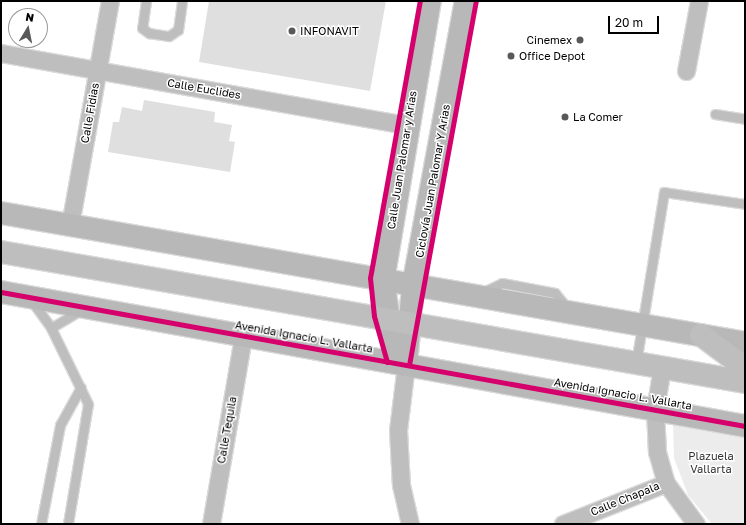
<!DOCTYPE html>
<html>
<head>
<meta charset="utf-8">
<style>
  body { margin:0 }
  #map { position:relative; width:746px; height:525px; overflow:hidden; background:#fff; font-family:"Golos Text",sans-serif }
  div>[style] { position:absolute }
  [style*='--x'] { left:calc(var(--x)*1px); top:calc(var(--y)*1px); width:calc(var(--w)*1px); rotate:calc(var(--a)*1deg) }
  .green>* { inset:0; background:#ececec }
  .building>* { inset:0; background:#dfdfdf }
  .roads { filter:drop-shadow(1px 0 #dbdbdb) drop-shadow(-1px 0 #dbdbdb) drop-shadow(0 1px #dbdbdb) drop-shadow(0 -1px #dbdbdb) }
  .lane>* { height:9px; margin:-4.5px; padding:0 4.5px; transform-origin:4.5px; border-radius:4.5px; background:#bebebe }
  .street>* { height:17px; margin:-8.5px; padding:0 8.5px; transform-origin:8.5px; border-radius:8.5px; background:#bebebe }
  .secondary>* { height:22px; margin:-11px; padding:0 11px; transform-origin:11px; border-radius:11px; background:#b8b8b8 }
  .primary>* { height:22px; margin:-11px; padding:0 11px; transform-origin:11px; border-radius:11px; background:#bebebe }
  .cycleway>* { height:5px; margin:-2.5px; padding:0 2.5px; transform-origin:2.5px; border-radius:2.5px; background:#d6006c }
  .dots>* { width:11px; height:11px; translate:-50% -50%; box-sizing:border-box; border:2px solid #fff; border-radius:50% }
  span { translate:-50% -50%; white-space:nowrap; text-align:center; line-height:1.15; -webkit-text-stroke:3px #fff; paint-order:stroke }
  .poi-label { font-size:11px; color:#000 }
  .left { translate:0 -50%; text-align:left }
  .right { translate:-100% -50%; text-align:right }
  .street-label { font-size:11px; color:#000 }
  .park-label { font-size:11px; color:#333 }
  .frame { position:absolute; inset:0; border:2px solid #000; pointer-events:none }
  .north { position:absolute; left:8px; top:8px; width:40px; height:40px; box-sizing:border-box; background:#fff; border:1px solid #999; border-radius:50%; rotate:10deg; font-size:11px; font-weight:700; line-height:16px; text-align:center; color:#000 }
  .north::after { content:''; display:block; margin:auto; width:14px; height:18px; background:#595959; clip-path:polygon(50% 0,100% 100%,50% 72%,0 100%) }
  .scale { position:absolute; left:608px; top:16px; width:51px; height:18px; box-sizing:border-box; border:2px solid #000; border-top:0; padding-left:5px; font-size:12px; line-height:14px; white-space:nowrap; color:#000; -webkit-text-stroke:3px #fff; paint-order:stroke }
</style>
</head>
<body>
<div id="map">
  <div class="green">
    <i style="clip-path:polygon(673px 422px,745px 434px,745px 524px,712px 524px,688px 495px,674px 458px)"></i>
  </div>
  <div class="building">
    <i style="clip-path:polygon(209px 1px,386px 1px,370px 91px,199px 62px)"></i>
    <i style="clip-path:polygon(144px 100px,215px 112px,214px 122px,232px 125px,229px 141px,235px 142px,230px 172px,108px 152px,113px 122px,119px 122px,122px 107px,142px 111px)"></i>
  </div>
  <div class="roads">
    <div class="lane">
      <i style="--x:146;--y:1;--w:27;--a:98"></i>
      <i style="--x:142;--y:28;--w:9;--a:36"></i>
      <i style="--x:149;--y:33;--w:20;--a:9"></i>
      <i style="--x:169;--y:36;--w:11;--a:-34"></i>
      <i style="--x:178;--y:30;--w:29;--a:-82"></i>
      <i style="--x:715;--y:114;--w:30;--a:9"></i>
      <i style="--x:483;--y:292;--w:21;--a:-25"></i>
      <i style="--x:502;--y:283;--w:54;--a:10.7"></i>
      <i style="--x:555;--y:293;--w:21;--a:51"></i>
      <i style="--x:31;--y:300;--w:34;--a:54"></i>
      <i style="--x:51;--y:328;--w:85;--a:64"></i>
      <i style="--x:88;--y:404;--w:122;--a:99.5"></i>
      <i style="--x:51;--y:328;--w:35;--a:-31"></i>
      <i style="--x:636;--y:363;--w:173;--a:-80.7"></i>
      <i style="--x:664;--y:192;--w:82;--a:8.4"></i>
      <i style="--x:41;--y:524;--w:101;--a:-79.1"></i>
      <i style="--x:60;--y:425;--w:43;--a:-61.1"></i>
    </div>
    <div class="street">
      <i style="--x:1;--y:53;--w:412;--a:10.1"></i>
      <i style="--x:686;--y:71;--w:71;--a:-79.5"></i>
      <i style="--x:70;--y:225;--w:228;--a:-79.9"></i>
      <i style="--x:406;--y:365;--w:65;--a:97"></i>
      <i style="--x:398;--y:430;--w:55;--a:86.9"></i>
      <i style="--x:401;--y:485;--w:40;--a:77"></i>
      <i style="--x:662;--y:367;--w:44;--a:99.2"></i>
      <i style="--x:655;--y:410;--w:42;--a:87.3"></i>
      <i style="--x:657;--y:452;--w:32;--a:74"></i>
      <i style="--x:666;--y:483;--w:51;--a:53.8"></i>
      <i style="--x:211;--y:524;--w:191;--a:-80.3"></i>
      <i style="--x:563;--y:524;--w:111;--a:-21.7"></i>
    </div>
    <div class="secondary">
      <i style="--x:1;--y:213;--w:755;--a:9.91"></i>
      <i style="--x:1;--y:292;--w:756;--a:10.21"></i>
      <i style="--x:396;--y:363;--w:83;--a:-99"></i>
      <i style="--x:383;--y:281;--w:284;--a:-80.5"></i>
      <i style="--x:406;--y:365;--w:79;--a:-84.9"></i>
      <i style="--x:413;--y:286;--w:290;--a:-79.5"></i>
    </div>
    <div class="primary">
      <i style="--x:1;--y:252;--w:755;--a:9.91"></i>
      <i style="--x:701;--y:335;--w:55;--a:36.9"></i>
    </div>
  </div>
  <div class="cycleway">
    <i style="--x:1;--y:292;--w:756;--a:10.21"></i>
    <i style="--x:387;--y:362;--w:48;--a:-105.8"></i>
    <i style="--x:374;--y:316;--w:38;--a:-96"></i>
    <i style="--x:370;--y:278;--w:281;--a:-79.8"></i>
    <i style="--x:409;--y:365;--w:370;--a:-79.6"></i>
  </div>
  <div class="dots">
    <i style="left:292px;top:31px;background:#595959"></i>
    <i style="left:580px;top:40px;background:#595959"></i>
    <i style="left:511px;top:56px;background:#595959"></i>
    <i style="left:565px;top:117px;background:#595959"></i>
  </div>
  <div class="poi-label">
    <span class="left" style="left:300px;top:31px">INFONAVIT</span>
    <span class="right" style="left:572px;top:40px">Cinemex</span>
    <span class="left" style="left:519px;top:56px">Office Depot</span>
    <span class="left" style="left:573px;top:117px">La Comer</span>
  </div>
  <div class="street-label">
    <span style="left:204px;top:89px;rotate:10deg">Calle Euclides</span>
    <span style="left:90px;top:113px;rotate:-80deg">Calle Fidias</span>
    <span style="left:402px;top:160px;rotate:-81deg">Calle Juan Palomar y Arias</span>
    <span style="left:433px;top:181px;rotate:-80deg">Ciclovía Juan Palomar Y Arias</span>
    <span style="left:304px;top:337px;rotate:10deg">Avenida Ignacio L. Vallarta</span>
    <span style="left:623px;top:394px;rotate:10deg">Avenida Ignacio L. Vallarta</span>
    <span style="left:227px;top:430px;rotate:-80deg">Calle Tequila</span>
    <span style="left:625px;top:499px;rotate:-22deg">Calle Chapala</span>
  </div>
  <div class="park-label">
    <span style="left:711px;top:463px">Plazuela<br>Vallarta</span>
  </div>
  <div class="frame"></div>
  <div class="north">N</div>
  <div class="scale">20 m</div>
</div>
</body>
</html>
